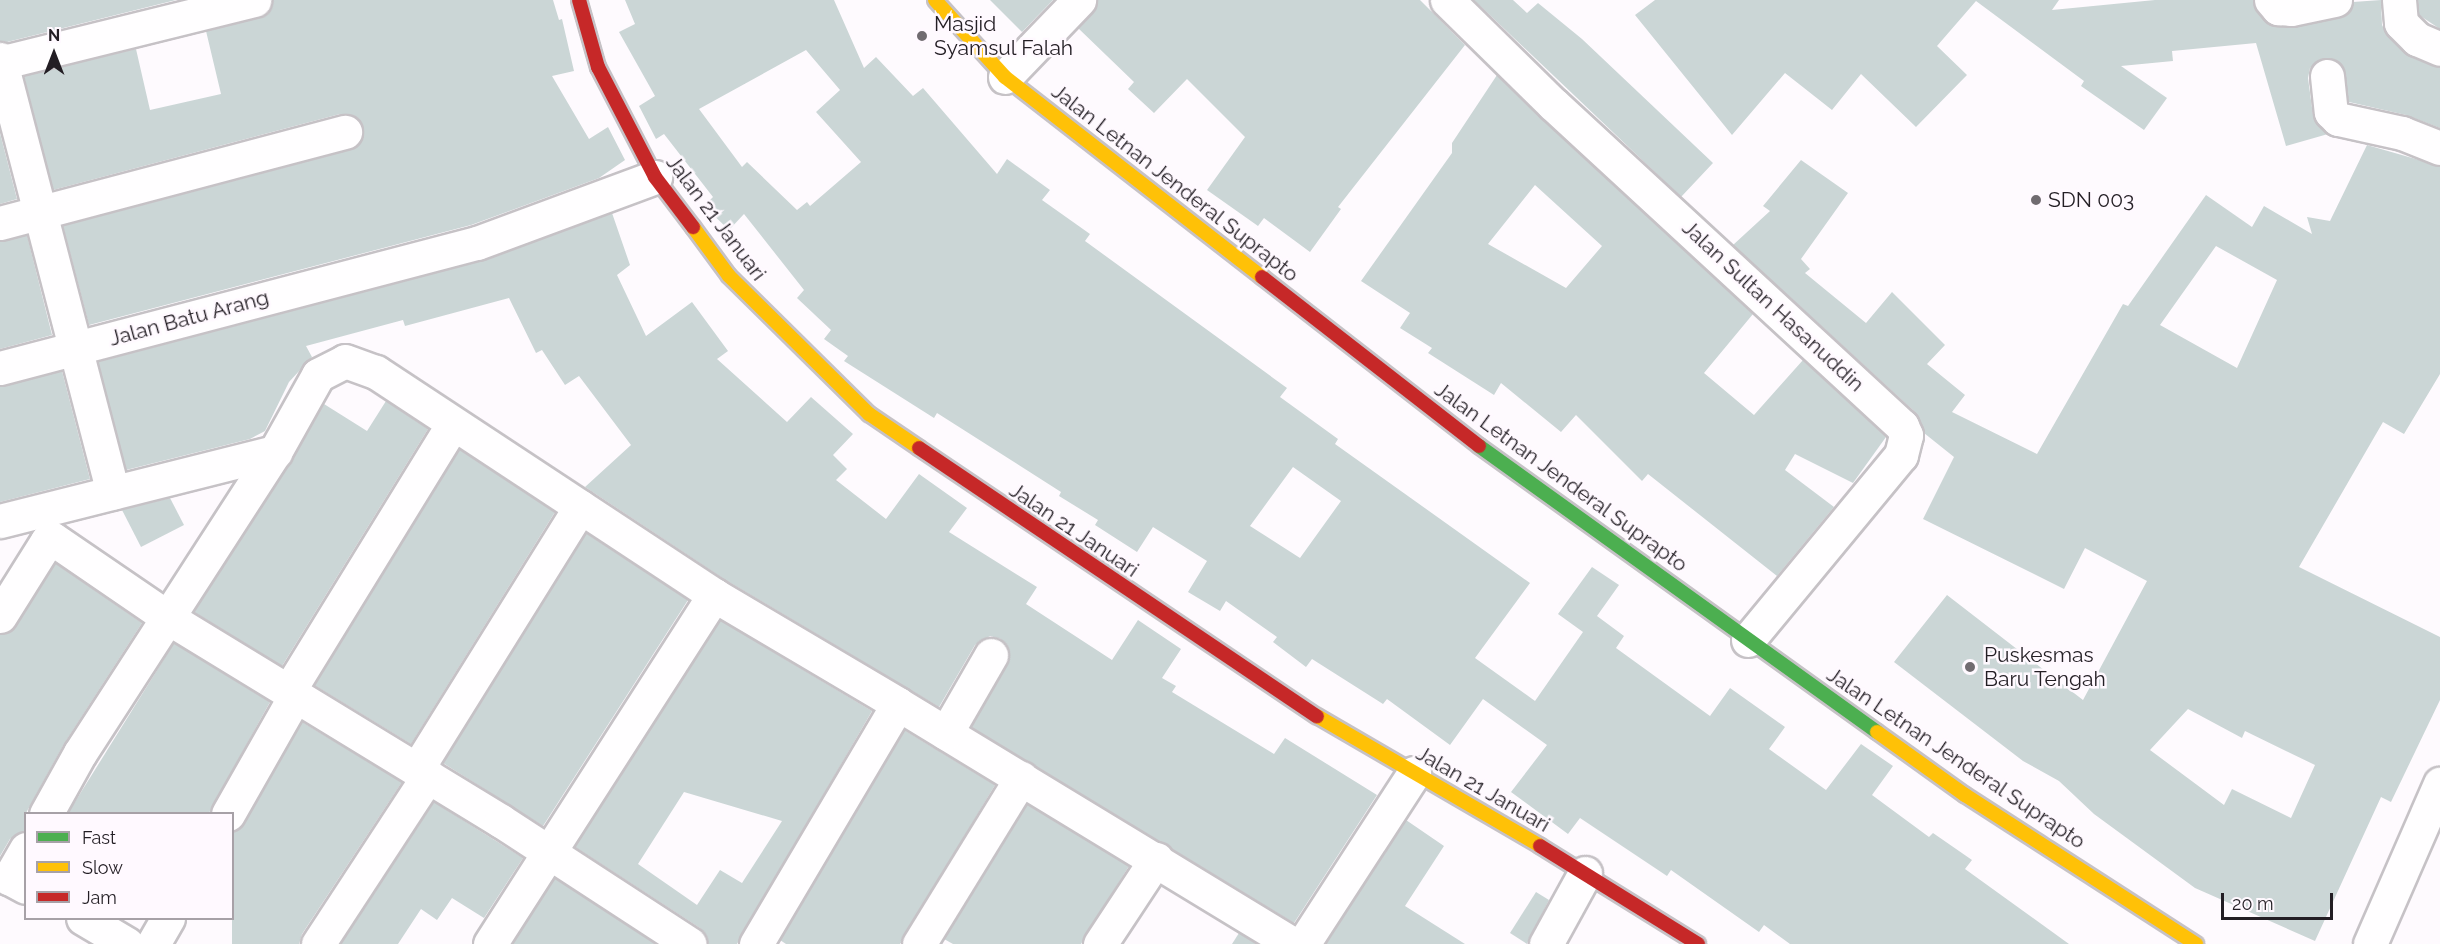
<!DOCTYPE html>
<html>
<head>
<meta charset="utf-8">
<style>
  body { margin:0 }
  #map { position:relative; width:2440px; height:944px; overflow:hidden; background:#fefafe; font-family:Raleway,sans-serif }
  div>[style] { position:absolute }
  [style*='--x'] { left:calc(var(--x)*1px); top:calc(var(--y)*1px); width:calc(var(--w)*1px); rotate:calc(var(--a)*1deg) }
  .building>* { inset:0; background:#cbd6d6 }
  .roads { filter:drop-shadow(2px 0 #c6c2c6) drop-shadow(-2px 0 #c6c2c6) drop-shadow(0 2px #c6c2c6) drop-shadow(0 -2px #c6c2c6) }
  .street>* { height:33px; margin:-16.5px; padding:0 16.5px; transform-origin:16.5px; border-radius:16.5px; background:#fffeff }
  .fast>* { height:14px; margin:-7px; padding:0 7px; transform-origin:7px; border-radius:7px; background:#4caf50 }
  .slow>* { height:14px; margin:-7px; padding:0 7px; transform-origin:7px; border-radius:7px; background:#ffc107 }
  .jam>* { height:14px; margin:-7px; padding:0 7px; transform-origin:7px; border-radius:7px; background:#c62828 }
  .dots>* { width:16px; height:16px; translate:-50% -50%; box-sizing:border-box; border:3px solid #fff9ff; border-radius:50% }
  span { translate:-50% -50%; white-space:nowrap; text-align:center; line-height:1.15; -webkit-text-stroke:5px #fff9ff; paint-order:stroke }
  .poi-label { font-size:21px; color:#231e24 }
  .left { translate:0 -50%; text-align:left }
  .street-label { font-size:21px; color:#231e24 }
  .legend { position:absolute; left:24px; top:812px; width:210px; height:108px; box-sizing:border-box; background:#fff9ff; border:2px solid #a7a1a7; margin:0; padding:8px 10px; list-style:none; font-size:18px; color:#231e24 }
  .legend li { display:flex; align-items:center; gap:12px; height:30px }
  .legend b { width:30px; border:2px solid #a7a1a7 }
  .north { position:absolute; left:24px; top:24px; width:60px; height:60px; -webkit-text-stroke:4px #fff9ff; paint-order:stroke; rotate:0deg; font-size:16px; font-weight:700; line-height:24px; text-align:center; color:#231e24 }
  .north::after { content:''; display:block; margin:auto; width:21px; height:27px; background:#231e24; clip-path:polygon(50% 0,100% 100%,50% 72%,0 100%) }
  .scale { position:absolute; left:2221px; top:893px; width:112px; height:27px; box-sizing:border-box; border:3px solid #231e24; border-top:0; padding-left:8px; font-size:18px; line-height:21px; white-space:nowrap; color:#231e24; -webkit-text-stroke:4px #fff9ff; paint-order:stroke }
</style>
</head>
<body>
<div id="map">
  <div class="building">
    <i style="clip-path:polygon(0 0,176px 0,7px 42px,0 41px)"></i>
    <i style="clip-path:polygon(272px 0,553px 0,559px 20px,562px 19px,574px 71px,552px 76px,589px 139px,608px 127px,625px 160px,599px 178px,471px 225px,89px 325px,63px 226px,350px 150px,359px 145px,363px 128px,358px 118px,340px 114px,53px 190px,24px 76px,136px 49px,150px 110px,221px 94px,206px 31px,259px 18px,267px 13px)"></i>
    <i style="clip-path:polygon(evenodd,625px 0,834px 0,864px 68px,876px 57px,913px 96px,923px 88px,997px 174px,1007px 159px,1050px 190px,1042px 200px,1090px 234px,1085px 241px,1287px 388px,1280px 397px,1338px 439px,1335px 444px,1530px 583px,1475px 658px,1535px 701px,1583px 632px,1558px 614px,1592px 567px,1619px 585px,1597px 616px,1624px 636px,1616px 648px,1710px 716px,1730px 688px,1785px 727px,1769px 749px,1826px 790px,1861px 744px,1893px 766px,1872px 795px,1929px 837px,1933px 833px,1972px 860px,1965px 869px,2069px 944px,1790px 944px,1764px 925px,1759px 932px,1671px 870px,1667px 876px,1580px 818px,1568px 834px,1511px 792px,1547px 745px,1483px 699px,1450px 745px,1387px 699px,1383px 704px,1312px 659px,1306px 667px,1273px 642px,1277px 637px,1226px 601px,1220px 611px,1188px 592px,1207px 561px,1153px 527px,1137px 552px,1095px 525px,1098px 520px,1059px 496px,1061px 492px,937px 413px,934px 418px,844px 361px,848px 356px,824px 339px,831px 330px,797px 298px,804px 290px,744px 214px,729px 230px,704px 206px,713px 197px,664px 134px,656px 139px,639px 106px,655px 96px,619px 32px,635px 24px,625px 0,806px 50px,840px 90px,816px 112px,861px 162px,810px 206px,807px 202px,797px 210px,747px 162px,742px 167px,699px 109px,806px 50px,625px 0,1293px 467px,1341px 501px,1300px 558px,1250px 526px,1293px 467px)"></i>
    <i style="clip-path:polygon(990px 0,1053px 0,1022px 32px)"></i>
    <i style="clip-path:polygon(1097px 0,1420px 0,1465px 45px,1338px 207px,1341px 209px,1310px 252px,1264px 218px,1258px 226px,1207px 190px,1245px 137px,1187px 79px,1154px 113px,1128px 89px,1134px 82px,1078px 28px,1093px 13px)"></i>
    <i style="clip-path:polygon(1474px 0,1513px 0,1527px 13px,1538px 3px,1582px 39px,1713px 163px,1681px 197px)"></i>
    <i style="clip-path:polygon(1655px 0,2059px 0,2052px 10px,2155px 0,2253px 0,2265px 21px,2290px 28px,2339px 18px,2348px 14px,2353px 2px,2381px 0,2382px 25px,2388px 36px,2409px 56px,2440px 67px,2440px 128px,2406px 115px,2349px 102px,2342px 65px,2324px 58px,2310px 68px,2308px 78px,2313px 115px,2328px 134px,2286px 146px,2256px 43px,2172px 51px,2173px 61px,2121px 66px,2167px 98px,2144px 130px,2081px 86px,2084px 81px,1976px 1px,1937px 46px,1967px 75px,1916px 127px,1861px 74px,1832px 110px,1785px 73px,1732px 135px,1635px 15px)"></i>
    <i style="clip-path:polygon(2418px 0,2440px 0,2440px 29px,2419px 15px)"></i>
    <i style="clip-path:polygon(evenodd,1497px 75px,1753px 314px,1704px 373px,1754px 415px,1803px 360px,1886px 437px,1853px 483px,1795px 454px,1785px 470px,1834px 507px,1777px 576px,1648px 474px,1642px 481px,1576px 415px,1561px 432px,1501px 383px,1494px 395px,1428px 353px,1432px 348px,1400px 328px,1410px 313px,1361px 281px,1452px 153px,1452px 143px,1497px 75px,1535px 185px,1602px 246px,1566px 288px,1488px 244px,1535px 185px)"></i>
    <i style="clip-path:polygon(0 133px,17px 199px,0 204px)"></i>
    <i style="clip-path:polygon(evenodd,2367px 145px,2440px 166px,2440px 374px,2404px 434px,2383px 422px,2299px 567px,2440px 637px,2440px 700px,2391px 802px,2381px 797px,2315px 941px,2195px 888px,2094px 814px,2059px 781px,2023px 761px,1894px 662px,1947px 595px,2083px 700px,2147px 581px,2085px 548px,2064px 589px,1923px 519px,1954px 457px,1924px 433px,1915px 412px,1733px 245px,1770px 211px,1763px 206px,1801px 160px,1848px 193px,1801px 259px,1810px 269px,1805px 273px,1866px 323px,1892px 292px,1945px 345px,1927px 364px,1965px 395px,1952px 412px,2037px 454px,2123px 304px,2128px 306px,2206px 195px,2252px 227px,2264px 206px,2312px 234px,2307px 217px,2330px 221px,2367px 145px,2216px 246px,2277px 280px,2237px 368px,2160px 325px,2216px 246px,2367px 145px,2188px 709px,2242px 738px,2245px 731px,2315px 765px,2291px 818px,2232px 789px,2224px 805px,2150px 750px,2188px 709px)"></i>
    <i style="clip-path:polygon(612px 213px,630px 265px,617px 275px,646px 336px,692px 302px,728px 351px,717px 359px,787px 422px,811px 397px,853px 434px,833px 455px,847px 469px,836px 480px,886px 519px,919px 474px,967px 508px,949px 532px,1037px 587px,1026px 604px,1112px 660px,1138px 620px,1181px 649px,1162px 678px,1176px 686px,1172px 692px,1274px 754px,1285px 738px,1377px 795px,1294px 923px,971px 727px,1007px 664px,1010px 654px,1001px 639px,990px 636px,975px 645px,939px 707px,724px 579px,585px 487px,631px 445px,579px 376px,565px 385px,542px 350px,536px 353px,509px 298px,405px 326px,403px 320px,306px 346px,312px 357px,289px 382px,265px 431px,250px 439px,126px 470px,98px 362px,482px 261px)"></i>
    <i style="clip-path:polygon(27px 235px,52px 335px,0 349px,0 241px)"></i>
    <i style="clip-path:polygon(62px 371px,90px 479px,0 502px,0 386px)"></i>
    <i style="clip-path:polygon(386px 401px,428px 429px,282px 666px,194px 612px,291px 462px,324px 404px,367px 431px)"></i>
    <i style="clip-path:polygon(459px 449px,555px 512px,411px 744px,314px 685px)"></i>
    <i style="clip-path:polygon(170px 498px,184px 525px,141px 547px,122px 510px)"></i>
    <i style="clip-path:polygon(586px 533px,688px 600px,543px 826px,443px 763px)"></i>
    <i style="clip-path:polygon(55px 563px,142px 623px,64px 744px,26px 813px,26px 830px,10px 839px,0 856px,0 635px,16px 626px)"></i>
    <i style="clip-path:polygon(evenodd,720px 620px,872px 711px,737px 944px,709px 944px,700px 928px,575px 847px,720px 620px,684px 792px,782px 821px,742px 883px,720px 870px,697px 905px,638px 864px,684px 792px)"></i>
    <i style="clip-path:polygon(174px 643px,270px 702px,209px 813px,68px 813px)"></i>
    <i style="clip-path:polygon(302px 722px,402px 782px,302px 934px,299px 944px,232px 944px,232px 832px,244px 823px)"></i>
    <i style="clip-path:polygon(904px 730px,995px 785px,900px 944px,786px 944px,780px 940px)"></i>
    <i style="clip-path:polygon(434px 802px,523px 858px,484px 918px,452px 898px,437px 920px,421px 909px,398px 944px,340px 944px)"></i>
    <i style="clip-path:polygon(1027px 804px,1129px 866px,1081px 944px,953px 944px,944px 939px)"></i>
    <i style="clip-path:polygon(1406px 820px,1444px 846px,1405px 906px,1465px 944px,1325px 944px)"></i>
    <i style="clip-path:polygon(555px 878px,656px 944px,512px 944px)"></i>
    <i style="clip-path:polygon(1536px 892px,1549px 900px,1527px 944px,1510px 933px)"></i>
    <i style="clip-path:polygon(1239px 933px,1257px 944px,1232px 944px)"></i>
  </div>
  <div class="roads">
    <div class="street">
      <i style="--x:1447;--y:0;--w:148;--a:44.5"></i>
      <i style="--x:1553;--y:104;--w:475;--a:42.7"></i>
      <i style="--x:1902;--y:426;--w:10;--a:66"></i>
      <i style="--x:1906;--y:435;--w:21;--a:104"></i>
      <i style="--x:1901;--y:455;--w:240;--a:129.6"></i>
      <i style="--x:2271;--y:0;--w:11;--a:49"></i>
      <i style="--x:2278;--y:8;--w:13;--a:4"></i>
      <i style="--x:2291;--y:9;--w:45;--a:-11.6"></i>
      <i style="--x:2399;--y:0;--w:23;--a:85"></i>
      <i style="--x:2401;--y:23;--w:23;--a:45"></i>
      <i style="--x:2417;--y:39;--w:25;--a:23"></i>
      <i style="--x:0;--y:59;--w:448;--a:75.4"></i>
      <i style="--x:0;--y:63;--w:262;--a:-13.9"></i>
      <i style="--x:2327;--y:76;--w:36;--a:84"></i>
      <i style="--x:2331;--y:112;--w:10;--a:45"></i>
      <i style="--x:2338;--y:119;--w:66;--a:12.3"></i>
      <i style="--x:2402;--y:133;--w:41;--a:21.5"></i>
      <i style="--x:1005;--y:77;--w:107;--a:-46.1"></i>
      <i style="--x:0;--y:223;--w:357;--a:-14.8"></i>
      <i style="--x:0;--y:368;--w:493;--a:-14.7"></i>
      <i style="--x:477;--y:243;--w:190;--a:-20.3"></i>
      <i style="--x:0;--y:521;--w:284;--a:-14.1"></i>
      <i style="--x:0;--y:616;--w:89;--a:-57.9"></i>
      <i style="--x:47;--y:541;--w:6;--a:-18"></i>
      <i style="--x:53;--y:539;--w:142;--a:34.4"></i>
      <i style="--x:170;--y:619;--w:388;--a:31.4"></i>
      <i style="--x:501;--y:821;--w:225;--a:33.1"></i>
      <i style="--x:288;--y:692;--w:313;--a:-58.4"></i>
      <i style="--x:898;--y:704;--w:462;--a:31.3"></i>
      <i style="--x:946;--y:733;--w:90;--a:-60"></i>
      <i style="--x:417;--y:769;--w:309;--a:-58.1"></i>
      <i style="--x:46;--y:814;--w:70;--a:-60.9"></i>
      <i style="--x:80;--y:753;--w:359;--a:-57.1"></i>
      <i style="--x:275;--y:452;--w:88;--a:-60.8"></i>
      <i style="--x:318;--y:375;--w:30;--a:-27"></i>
      <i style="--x:345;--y:361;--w:33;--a:20"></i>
      <i style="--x:376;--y:372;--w:405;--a:33.4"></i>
      <i style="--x:714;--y:595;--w:214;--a:30.6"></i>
      <i style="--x:898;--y:704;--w:279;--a:120.6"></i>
      <i style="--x:228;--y:814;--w:136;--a:-60.4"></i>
      <i style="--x:26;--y:849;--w:34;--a:120"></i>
      <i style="--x:9;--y:878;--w:19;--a:28"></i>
      <i style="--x:83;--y:918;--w:51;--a:30.6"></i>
      <i style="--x:153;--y:944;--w:30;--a:-60"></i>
      <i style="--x:318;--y:944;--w:201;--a:-56.8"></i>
      <i style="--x:490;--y:944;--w:415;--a:-57.3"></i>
      <i style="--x:919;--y:944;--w:195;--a:-58.4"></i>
      <i style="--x:1100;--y:944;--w:102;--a:-56.6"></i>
      <i style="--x:1303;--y:944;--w:204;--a:-57"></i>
      <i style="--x:1546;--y:944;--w:81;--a:-61.2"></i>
      <i style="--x:2370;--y:944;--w:175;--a:-66.4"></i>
    </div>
    <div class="fast">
      <i style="--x:1479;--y:446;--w:490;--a:35.7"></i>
    </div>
    <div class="slow">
      <i style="--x:935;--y:0;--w:104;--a:47.7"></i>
      <i style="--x:1005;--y:77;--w:326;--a:37.9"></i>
      <i style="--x:693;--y:227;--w:61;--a:53.7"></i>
      <i style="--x:729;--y:276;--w:197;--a:44.6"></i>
      <i style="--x:869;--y:414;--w:60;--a:34.2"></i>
      <i style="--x:1317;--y:716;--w:258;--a:30.2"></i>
      <i style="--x:1877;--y:732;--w:108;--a:35.6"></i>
      <i style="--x:1965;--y:795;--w:275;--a:32.8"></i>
    </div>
    <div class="jam">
      <i style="--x:579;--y:0;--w:70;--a:74.2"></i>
      <i style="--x:598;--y:67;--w:124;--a:62.6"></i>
      <i style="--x:655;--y:177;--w:63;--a:52.8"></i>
      <i style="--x:1262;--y:277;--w:275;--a:37.9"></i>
      <i style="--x:919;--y:448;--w:480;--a:34"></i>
      <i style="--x:1540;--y:846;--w:186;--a:31.8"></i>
    </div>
  </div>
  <div class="dots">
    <i style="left:922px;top:36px;background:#706b70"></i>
    <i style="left:2036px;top:200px;background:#706b70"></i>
    <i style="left:1970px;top:667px;background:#706b70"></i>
  </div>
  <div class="poi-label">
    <span class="left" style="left:934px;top:36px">Masjid<br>Syamsul Falah</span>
    <span class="left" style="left:2048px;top:200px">SDN 003</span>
    <span class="left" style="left:1984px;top:667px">Puskesmas<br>Baru Tengah</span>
  </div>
  <div class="street-label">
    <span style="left:1175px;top:183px;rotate:38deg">Jalan Letnan Jenderal Suprapto</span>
    <span style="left:716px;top:218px;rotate:53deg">Jalan 21 Januari</span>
    <span style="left:1773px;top:306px;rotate:43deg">Jalan Sultan Hasanuddin</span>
    <span style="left:189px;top:318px;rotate:-15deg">Jalan Batu Arang</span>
    <span style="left:1561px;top:477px;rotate:36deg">Jalan Letnan Jenderal Suprapto</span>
    <span style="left:1074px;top:530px;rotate:34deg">Jalan 21 Januari</span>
    <span style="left:1956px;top:758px;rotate:34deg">Jalan Letnan Jenderal Suprapto</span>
    <span style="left:1483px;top:789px;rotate:30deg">Jalan 21 Januari</span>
  </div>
  <ul class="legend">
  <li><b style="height:8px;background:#4caf50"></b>Fast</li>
  <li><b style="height:8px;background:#ffc107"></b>Slow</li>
  <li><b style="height:8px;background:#c62828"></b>Jam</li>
  </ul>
  <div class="north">N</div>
  <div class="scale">20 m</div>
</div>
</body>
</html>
